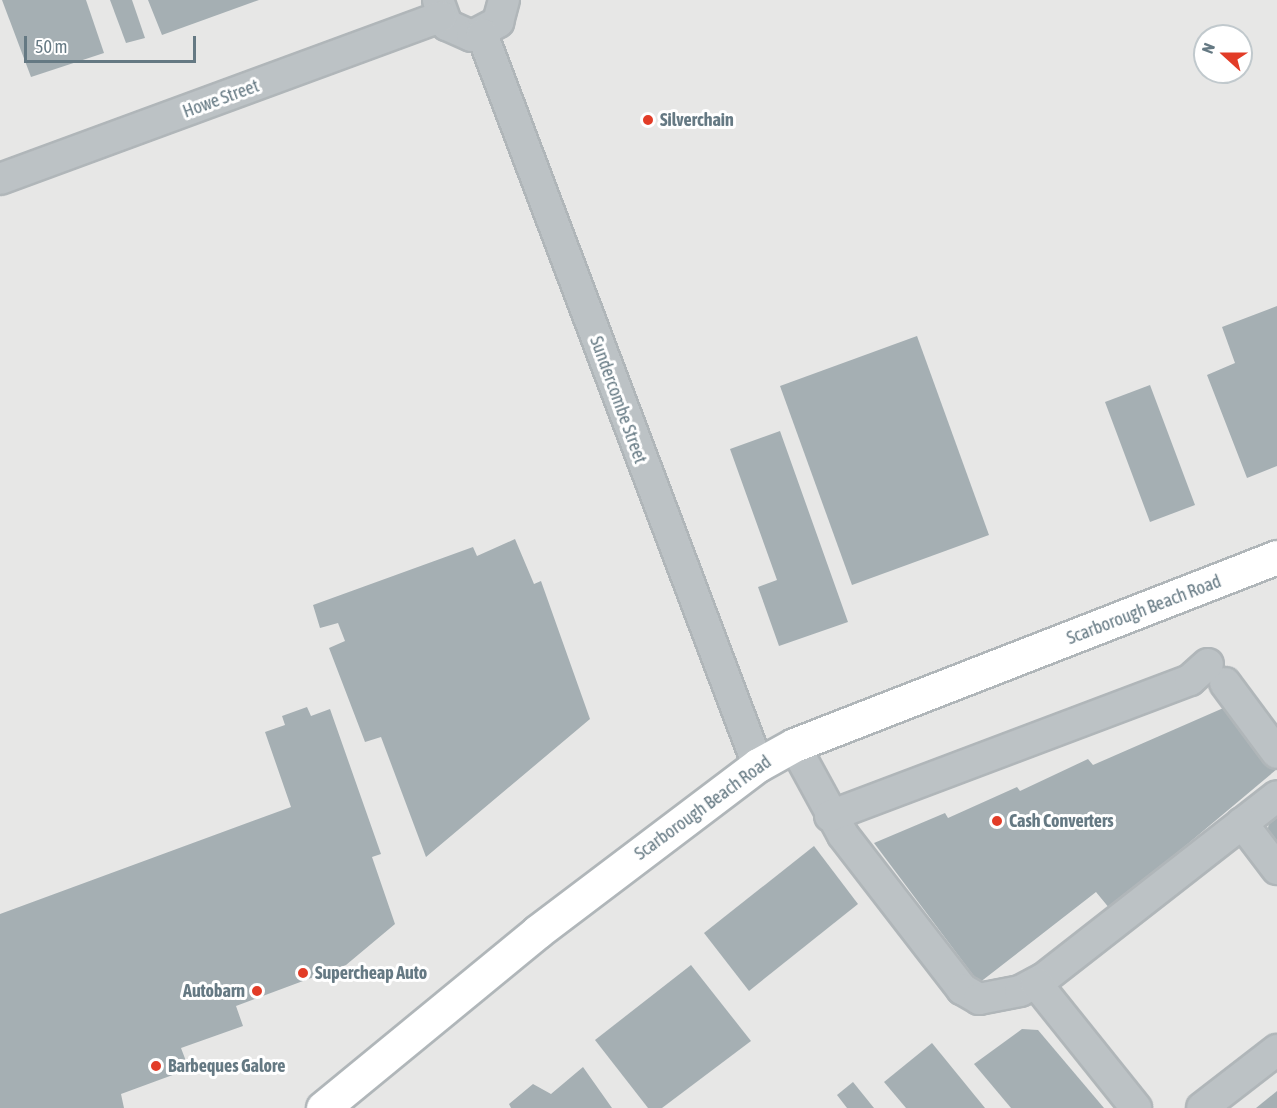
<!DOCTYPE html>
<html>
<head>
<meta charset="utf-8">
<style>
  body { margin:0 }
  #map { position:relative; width:1277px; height:1108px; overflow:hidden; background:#f6f6f2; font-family:"Asap Condensed",sans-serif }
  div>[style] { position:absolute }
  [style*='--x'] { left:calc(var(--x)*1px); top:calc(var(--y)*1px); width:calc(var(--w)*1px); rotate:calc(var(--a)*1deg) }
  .built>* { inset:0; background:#e7e7e6 }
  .building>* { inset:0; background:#a5afb3 }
  .roads { filter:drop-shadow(2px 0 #b0b6b9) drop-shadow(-2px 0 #b0b6b9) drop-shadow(0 2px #b0b6b9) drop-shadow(0 -2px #b0b6b9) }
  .minor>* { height:30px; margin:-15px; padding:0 15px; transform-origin:15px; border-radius:15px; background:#bcc2c5 }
  .major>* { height:33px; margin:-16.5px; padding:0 16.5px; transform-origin:16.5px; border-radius:16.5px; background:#fff }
  .dots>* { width:16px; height:16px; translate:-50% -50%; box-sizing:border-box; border:3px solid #fff; border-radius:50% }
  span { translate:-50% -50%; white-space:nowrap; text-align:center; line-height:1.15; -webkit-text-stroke:6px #fff; paint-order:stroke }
  .street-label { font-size:18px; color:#657983 }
  .poi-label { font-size:18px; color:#657983; font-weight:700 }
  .left { translate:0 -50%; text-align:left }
  .right { translate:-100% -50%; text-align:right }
  .north { position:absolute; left:1193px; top:24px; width:60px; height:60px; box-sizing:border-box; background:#fff; border:2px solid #c1c9cd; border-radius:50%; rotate:291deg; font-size:16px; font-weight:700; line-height:24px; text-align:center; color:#657983 }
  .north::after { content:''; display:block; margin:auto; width:21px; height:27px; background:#e23c27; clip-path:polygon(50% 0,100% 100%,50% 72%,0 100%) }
  .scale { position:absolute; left:24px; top:36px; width:172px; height:27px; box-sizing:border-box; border:3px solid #657983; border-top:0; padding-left:8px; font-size:18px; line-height:21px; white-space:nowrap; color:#657983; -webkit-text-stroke:4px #fff; paint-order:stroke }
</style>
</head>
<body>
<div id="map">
  <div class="built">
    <i style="clip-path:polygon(evenodd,0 0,1277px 0,1277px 1108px,0 1108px,0 0,1205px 36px,1241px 36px,1241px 72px,1205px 72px,1205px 36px)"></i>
  </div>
  <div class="building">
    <i style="clip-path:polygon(2px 0,86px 0,104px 53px,31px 77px)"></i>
    <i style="clip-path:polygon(110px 0,132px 0,145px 38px,126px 43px)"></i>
    <i style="clip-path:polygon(148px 0,259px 0,162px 35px)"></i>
    <i style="clip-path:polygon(1277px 306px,1277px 466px,1247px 478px,1207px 375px,1235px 363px,1222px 327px)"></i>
    <i style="clip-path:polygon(917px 336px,989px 535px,852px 585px,780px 386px)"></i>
    <i style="clip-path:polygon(1150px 385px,1195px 505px,1150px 522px,1105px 402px)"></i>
    <i style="clip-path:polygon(780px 431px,848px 622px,779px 646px,758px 587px,777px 580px,730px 449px)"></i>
    <i style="clip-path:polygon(515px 539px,534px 584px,541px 581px,590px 719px,426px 857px,381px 737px,365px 742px,329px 648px,345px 641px,338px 623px,320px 628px,313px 605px,473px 547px,477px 556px)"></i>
    <i style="clip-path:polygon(1228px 706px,1277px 769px,1110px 909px,1096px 892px,979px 983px,874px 843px,945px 813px,948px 818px,1017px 787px,1020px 791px,1088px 759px,1093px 765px)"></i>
    <i style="clip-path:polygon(307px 707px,311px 716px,330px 709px,381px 854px,372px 857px,395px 924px,346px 965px,236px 1006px,243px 1026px,181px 1048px,189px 1069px,121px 1094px,124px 1108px,0 1108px,0 914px,291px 807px,265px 732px,285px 725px,282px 716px)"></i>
    <i style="clip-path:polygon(1277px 812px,1277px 852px,1266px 838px,1270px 818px)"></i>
    <i style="clip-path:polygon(814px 846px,858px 904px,749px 991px,704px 933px)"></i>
    <i style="clip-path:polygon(691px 965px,751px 1041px,662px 1108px,648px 1108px,595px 1040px)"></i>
    <i style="clip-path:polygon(1022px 1029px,1038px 1030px,1104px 1108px,1011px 1108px,974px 1064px)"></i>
    <i style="clip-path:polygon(932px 1043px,985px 1108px,906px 1108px,884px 1082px)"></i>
    <i style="clip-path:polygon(583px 1067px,612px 1108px,511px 1108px,509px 1104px,533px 1084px,551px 1094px)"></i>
    <i style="clip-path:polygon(853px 1082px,874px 1108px,847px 1108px,837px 1095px)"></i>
    <i style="clip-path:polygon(1277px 1091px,1277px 1108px,1256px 1108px)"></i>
  </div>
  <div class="roads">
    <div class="minor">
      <i style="--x:438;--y:0;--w:27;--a:70"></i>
      <i style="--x:447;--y:25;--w:27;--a:24"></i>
      <i style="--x:472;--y:36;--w:30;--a:-28"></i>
      <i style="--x:498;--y:22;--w:23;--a:-75"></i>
      <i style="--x:482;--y:34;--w:781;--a:69.32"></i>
      <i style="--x:0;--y:179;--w:470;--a:-20.2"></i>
      <i style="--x:1225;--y:683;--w:87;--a:53.4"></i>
      <i style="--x:794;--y:745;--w:102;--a:61.4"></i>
      <i style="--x:843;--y:835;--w:195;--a:52.3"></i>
      <i style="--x:962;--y:989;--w:20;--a:30"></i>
      <i style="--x:979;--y:999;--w:42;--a:-11"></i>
      <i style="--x:1020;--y:991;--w:26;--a:-28"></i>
      <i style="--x:1043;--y:979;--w:297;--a:-38"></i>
      <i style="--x:830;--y:816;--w:385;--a:-20.7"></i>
      <i style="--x:1190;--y:680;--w:24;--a:-42"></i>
      <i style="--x:1242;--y:823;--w:58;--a:52.7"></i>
      <i style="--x:1036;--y:983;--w:160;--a:51.3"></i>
      <i style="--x:1202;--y:1108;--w:95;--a:-37.7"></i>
    </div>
    <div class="major">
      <i style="--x:323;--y:1108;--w:277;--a:-39.4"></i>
      <i style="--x:537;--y:932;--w:277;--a:-37.1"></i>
      <i style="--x:758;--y:765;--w:41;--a:-29.1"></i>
      <i style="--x:794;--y:745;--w:518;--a:-21.27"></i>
    </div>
  </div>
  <div class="dots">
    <i style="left:648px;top:120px;background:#e23c27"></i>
    <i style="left:997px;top:821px;background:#e23c27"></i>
    <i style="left:303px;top:973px;background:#e23c27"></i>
    <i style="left:257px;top:991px;background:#e23c27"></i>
    <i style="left:156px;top:1066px;background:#e23c27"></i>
  </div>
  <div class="street-label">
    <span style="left:221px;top:99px;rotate:-20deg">Howe Street</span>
    <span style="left:618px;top:400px;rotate:70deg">Sundercombe Street</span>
    <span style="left:1144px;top:610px;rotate:-21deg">Scarborough Beach Road</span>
    <span style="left:703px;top:808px;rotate:-36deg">Scarborough Beach Road</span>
  </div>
  <div class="poi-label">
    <span class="left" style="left:660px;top:120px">Silverchain</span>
    <span class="left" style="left:1009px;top:821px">Cash Converters</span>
    <span class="left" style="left:315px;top:973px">Supercheap Auto</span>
    <span class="right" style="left:245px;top:991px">Autobarn</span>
    <span class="left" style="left:168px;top:1066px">Barbeques Galore</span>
  </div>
  <div class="north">N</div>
  <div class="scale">50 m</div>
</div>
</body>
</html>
